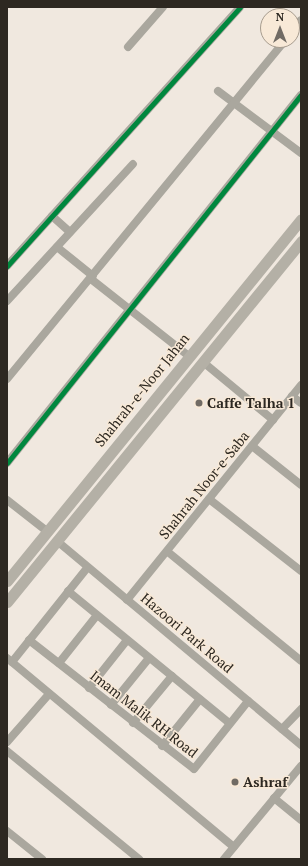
<!DOCTYPE html>
<html>
<head>
<meta charset="utf-8">
<style>
  body { margin:0 }
  #map { position:relative; width:308px; height:866px; overflow:hidden; background:#f0e8df; font-family:"PT Serif",serif }
  div>[style] { position:absolute }
  [style*='--x'] { left:calc(var(--x)*1px); top:calc(var(--y)*1px); width:calc(var(--w)*1px); rotate:calc(var(--a)*1deg) }
  .minor>* { height:8px; margin:-4px; padding:0 4px; transform-origin:4px; border-radius:4px; background:#aaa79e }
  .secondary>* { height:11px; margin:-5.5px; padding:0 5.5px; transform-origin:5.5px; border-radius:5.5px; background:#b4b0a6 }
  .cycleway>* { height:5px; margin:-2.5px; padding:0 2.5px; transform-origin:2.5px; border-radius:2.5px; background:#00873e }
  .dots>* { width:11px; height:11px; translate:-50% -50%; box-sizing:border-box; border:2px solid #f8e9d7; border-radius:50% }
  span { translate:-50% -50%; white-space:nowrap; text-align:center; line-height:1.15; -webkit-text-stroke:3px #f8e9d7; paint-order:stroke }
  .street-label { font-size:14px; color:#2d2821 }
  .poi-label { font-size:14px; color:#2d2821; font-weight:700 }
  .left { translate:0 -50%; text-align:left }
  .frame { position:absolute; inset:0; border:8px solid #2d2821; pointer-events:none }
  .north { position:absolute; left:260px; top:8px; width:40px; height:40px; box-sizing:border-box; background:#f8e9d7; border:1px solid #a79c8e; border-radius:50%; rotate:0deg; font-size:11px; font-weight:700; line-height:16px; text-align:center; color:#2d2821 }
  .north::after { content:''; display:block; margin:auto; width:14px; height:18px; background:#716b64; clip-path:polygon(50% 0,100% 100%,50% 72%,0 100%) }
</style>
</head>
<body>
<div id="map">
  <div class="minor">
    <i style="--x:292;--y:31;--w:14;--a:-51"></i>
    <i style="--x:128;--y:47;--w:53;--a:-48.8"></i>
    <i style="--x:218;--y:91;--w:104;--a:36.8"></i>
    <i style="--x:52;--y:216;--w:24;--a:42"></i>
    <i style="--x:57;--y:247;--w:46;--a:38.9"></i>
    <i style="--x:7;--y:266;--w:348;--a:-48"></i>
    <i style="--x:91;--y:279;--w:125;--a:38.2"></i>
    <i style="--x:7;--y:301;--w:186;--a:-47.4"></i>
    <i style="--x:203;--y:362;--w:91;--a:39.6"></i>
    <i style="--x:7;--y:379;--w:438;--a:-50.6"></i>
    <i style="--x:292;--y:396;--w:11;--a:38"></i>
    <i style="--x:252;--y:446;--w:63;--a:38.5"></i>
    <i style="--x:7;--y:463;--w:471;--a:-51.4"></i>
    <i style="--x:209;--y:499;--w:117;--a:38"></i>
    <i style="--x:7;--y:500;--w:52;--a:38"></i>
    <i style="--x:57;--y:541;--w:318;--a:39.9"></i>
    <i style="--x:168;--y:552;--w:172;--a:39.3"></i>
    <i style="--x:68;--y:591;--w:208;--a:39.3"></i>
    <i style="--x:127;--y:600;--w:277;--a:-51"></i>
    <i style="--x:29;--y:640;--w:209;--a:38"></i>
    <i style="--x:194;--y:769;--w:87;--a:-51.5"></i>
    <i style="--x:7;--y:658;--w:295;--a:39.8"></i>
    <i style="--x:12;--y:662;--w:120;--a:-51.4"></i>
    <i style="--x:59;--y:663;--w:61;--a:-51.6"></i>
    <i style="--x:89;--y:688;--w:61;--a:-51.6"></i>
    <i style="--x:111;--y:705;--w:60;--a:-51"></i>
    <i style="--x:133;--y:723;--w:61;--a:-50.3"></i>
    <i style="--x:282;--y:729;--w:28;--a:-46"></i>
    <i style="--x:7;--y:742;--w:64;--a:-48.8"></i>
    <i style="--x:162;--y:746;--w:60;--a:-51"></i>
    <i style="--x:7;--y:751;--w:171;--a:39.3"></i>
    <i style="--x:274;--y:798;--w:35;--a:39"></i>
    <i style="--x:7;--y:831;--w:45;--a:38.7"></i>
    <i style="--x:224;--y:859;--w:121;--a:-50.4"></i>
  </div>
  <div class="secondary">
    <i style="--x:7;--y:581;--w:466;--a:-50.9"></i>
    <i style="--x:7;--y:602;--w:466;--a:-50.8"></i>
  </div>
  <div class="cycleway">
    <i style="--x:7;--y:266;--w:348;--a:-48"></i>
    <i style="--x:7;--y:463;--w:471;--a:-51.4"></i>
  </div>
  <div class="dots">
    <i style="left:199px;top:403px;background:#716b64"></i>
    <i style="left:235px;top:782px;background:#716b64"></i>
  </div>
  <div class="street-label">
    <span style="left:142px;top:390px;rotate:-51deg">Shahrah-e-Noor Jahan</span>
    <span style="left:204px;top:485px;rotate:-51deg">Shahrah Noor-e-Saba</span>
    <span style="left:187px;top:633px;rotate:40deg">Hazoori Park Road</span>
    <span style="left:144px;top:714px;rotate:38deg">Imam Malik RH Road</span>
  </div>
  <div class="poi-label">
    <span class="left" style="left:207px;top:403px">Caffe Talha 1</span>
    <span class="left" style="left:243px;top:782px">Ashraf</span>
  </div>
  <div class="frame"></div>
  <div class="north">N</div>
</div>
</body>
</html>
